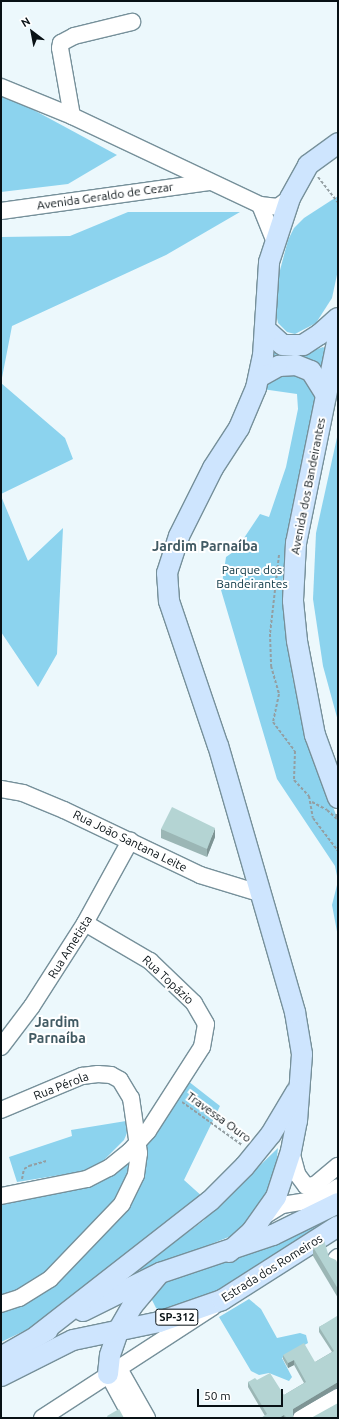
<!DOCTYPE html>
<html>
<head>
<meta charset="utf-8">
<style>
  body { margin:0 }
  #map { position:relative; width:339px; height:1419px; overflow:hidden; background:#ecf8fc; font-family:Ubuntu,sans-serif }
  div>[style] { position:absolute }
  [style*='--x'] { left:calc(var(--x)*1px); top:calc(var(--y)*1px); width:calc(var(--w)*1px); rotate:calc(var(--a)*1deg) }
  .green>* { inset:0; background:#8cd3ee }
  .path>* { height:2px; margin-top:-1px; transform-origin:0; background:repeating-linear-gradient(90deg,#939ea2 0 3px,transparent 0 5px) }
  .roads { filter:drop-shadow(1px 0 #76909a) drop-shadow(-1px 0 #76909a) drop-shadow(0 1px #76909a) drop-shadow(0 -1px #76909a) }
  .minor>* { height:16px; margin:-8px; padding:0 8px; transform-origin:8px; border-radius:8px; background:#fff }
  .major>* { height:20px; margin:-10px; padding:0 10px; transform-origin:10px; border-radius:10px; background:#cee5fe }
  .wall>* { inset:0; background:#9bb6b5 }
  .shaded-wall>* { inset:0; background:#7e9494 }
  .building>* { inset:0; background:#b4d4d3 }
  span { translate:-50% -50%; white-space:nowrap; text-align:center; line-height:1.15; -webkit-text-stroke:4px #fff; paint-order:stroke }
  .shield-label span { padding:1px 3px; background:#fff; border:1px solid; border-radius:3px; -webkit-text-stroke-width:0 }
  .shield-label { font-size:11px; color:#081115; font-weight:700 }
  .street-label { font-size:12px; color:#081115 }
  .park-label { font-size:12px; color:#083442 }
  .quarter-label { font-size:14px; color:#415a63; font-weight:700 }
  .frame { position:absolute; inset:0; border:2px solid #081115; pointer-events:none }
  .north { position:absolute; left:12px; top:12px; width:40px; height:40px; -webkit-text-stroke:3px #fff; paint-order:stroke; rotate:328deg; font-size:11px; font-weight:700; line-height:16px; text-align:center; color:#081115 }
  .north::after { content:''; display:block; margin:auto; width:14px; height:18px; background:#081115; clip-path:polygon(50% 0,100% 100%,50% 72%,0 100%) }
  .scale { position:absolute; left:197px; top:1389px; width:86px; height:18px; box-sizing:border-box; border:2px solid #081115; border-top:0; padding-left:5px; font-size:12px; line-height:14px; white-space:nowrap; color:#081115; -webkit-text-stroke:3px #fff; paint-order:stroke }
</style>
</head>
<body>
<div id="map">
  <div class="green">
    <i style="clip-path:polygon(1px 95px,17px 101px,117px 155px,68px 184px,1px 192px)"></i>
    <i style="clip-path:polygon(338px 196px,338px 270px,332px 298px,316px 323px,295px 334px,287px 332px,278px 323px,276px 313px,279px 274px,288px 240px,294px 228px,304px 218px)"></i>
    <i style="clip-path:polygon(128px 212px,240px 212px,166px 255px,12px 326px,1px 383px,65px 438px,73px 459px,1px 494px,1px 237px,70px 236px)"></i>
    <i style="clip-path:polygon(323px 347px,326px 349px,321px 367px,270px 362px,273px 348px,307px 353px)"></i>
    <i style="clip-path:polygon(302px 373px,315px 396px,287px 540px,282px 586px,293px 680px,310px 746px,338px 820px,338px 937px,332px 905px,338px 881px,335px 866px,277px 779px,221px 590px,226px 557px,236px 550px,260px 514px,269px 517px,286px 467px,298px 409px,297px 394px,262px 389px,265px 384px,277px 375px)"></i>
    <i style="clip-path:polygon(338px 433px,338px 721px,323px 666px,313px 599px,316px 533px)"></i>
    <i style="clip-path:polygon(1px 496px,28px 561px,63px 528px,57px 654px,38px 687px,1px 632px)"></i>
    <i style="clip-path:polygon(188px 1081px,220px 1106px,184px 1180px,204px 1198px,39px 1324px,1px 1342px,1px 1200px,89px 1183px)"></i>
    <i style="clip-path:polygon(126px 1121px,127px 1133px,124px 1140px,98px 1166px,85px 1171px,17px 1182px,9px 1157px,72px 1136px,71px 1130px)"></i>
    <i style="clip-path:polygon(278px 1148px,276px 1167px,264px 1205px,236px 1234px,142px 1272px,139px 1268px,203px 1221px)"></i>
    <i style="clip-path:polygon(338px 1208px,338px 1217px,226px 1290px,164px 1313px,156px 1308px,151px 1298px,161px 1283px)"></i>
    <i style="clip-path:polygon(249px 1299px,261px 1309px,277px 1338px,300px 1333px,306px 1335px,308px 1343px,282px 1358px,292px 1377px,289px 1381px,269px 1373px,259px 1375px,251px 1371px,219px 1317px)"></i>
  </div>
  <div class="path">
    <i style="--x:318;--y:177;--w:33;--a:52"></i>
    <i style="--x:279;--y:555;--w:80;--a:96.5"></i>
    <i style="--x:270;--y:634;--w:32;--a:88"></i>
    <i style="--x:271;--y:666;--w:29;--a:74"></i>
    <i style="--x:279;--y:694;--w:29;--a:102"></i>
    <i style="--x:273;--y:722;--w:36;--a:53"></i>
    <i style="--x:295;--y:751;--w:29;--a:92"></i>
    <i style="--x:294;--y:780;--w:22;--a:47"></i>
    <i style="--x:309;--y:796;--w:22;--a:80"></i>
    <i style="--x:313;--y:818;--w:41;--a:52.9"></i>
    <i style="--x:312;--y:802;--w:17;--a:28"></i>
    <i style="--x:327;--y:810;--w:13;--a:42"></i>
    <i style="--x:336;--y:814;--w:6;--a:72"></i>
    <i style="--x:182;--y:1102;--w:74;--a:35.6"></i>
    <i style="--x:22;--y:1179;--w:10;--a:-79"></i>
    <i style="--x:24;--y:1169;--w:6;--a:-31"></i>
    <i style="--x:29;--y:1166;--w:19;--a:-16"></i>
  </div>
  <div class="roads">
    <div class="minor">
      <i style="--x:1;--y:87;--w:77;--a:22.2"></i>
      <i style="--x:72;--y:116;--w:208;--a:25.3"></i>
      <i style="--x:260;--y:205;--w:18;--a:6"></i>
      <i style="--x:278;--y:207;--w:15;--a:-37"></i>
      <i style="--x:72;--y:116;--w:69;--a:-100"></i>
      <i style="--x:60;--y:48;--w:5;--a:-79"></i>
      <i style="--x:61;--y:43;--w:15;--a:-28"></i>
      <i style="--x:74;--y:36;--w:60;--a:-13.6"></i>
      <i style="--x:260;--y:205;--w:38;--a:68"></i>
      <i style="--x:1;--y:211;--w:210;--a:-7.9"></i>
      <i style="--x:1;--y:789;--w:22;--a:10"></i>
      <i style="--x:23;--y:793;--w:44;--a:22.5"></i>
      <i style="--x:64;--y:810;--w:151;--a:25.5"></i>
      <i style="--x:200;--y:875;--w:62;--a:17"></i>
      <i style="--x:1;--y:1047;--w:51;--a:-52.9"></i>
      <i style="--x:32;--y:1006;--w:98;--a:-57.4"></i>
      <i style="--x:85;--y:923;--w:94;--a:-61.2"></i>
      <i style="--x:1;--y:1110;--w:88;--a:-22.8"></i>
      <i style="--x:82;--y:1076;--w:16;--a:-7"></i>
      <i style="--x:98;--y:1074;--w:13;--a:4"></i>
      <i style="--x:111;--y:1075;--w:10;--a:29"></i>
      <i style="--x:120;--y:1080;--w:21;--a:59"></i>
      <i style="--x:131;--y:1098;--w:56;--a:81.7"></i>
      <i style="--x:139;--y:1153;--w:22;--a:98"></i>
      <i style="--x:136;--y:1175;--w:32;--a:116"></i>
      <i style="--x:122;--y:1204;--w:104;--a:133.8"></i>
      <i style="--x:50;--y:1279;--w:36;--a:148"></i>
      <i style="--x:19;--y:1298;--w:19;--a:162"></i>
      <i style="--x:291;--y:1151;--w:24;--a:75"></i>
      <i style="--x:297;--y:1174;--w:15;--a:53"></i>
      <i style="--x:306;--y:1186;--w:9;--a:-6"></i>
      <i style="--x:315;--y:1185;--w:30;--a:-40"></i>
      <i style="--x:1;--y:1196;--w:88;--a:-11.2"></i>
      <i style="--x:87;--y:1179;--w:25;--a:-27"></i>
      <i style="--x:109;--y:1168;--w:27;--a:-39"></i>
      <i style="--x:130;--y:1151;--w:27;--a:-48"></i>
      <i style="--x:148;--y:1131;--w:100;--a:-57.3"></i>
      <i style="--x:202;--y:1047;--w:23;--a:-80"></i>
      <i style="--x:206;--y:1024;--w:24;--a:-120"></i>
      <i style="--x:194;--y:1003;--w:61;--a:-136.3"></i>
      <i style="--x:150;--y:961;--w:75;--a:-149.7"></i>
      <i style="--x:266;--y:1215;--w:19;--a:-32"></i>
      <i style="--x:282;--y:1205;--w:37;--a:-9"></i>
      <i style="--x:319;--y:1199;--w:22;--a:-32"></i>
      <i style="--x:336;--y:1259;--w:3;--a:-45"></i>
      <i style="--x:118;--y:1367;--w:59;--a:60.4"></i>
      <i style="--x:108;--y:1374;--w:50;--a:61.4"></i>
      <i style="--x:42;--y:1418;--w:204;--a:-33"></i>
      <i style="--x:301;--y:1418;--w:43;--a:-29.6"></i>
    </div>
    <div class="major">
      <i style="--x:265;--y:329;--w:24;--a:42"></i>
      <i style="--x:283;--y:345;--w:20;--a:0"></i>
      <i style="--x:303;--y:345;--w:20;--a:-33"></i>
      <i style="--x:320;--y:334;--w:24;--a:-42"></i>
      <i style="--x:338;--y:337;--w:210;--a:101.5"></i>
      <i style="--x:296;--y:543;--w:58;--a:93"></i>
      <i style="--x:293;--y:601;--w:40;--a:84.3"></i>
      <i style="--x:297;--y:641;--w:96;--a:79.2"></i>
      <i style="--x:315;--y:735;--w:67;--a:69.9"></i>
      <i style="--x:259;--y:377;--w:23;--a:-29"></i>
      <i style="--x:279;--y:366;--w:17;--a:-3"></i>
      <i style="--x:296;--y:365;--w:16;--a:22"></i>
      <i style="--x:311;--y:371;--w:28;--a:58"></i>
      <i style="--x:229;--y:1252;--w:31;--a:-42"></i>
      <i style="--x:252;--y:1231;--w:42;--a:-54.8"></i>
      <i style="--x:276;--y:1197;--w:48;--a:-71.9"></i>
      <i style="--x:291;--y:1151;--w:31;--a:-79"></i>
      <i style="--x:297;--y:1121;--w:67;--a:-85.7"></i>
      <i style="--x:302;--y:1054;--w:43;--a:-99.5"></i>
      <i style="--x:295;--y:1012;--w:277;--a:-106.1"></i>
      <i style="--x:218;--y:746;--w:153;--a:-108.7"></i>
      <i style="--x:169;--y:601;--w:28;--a:-94"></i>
      <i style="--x:167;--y:573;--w:39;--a:-72"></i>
      <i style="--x:179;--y:536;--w:76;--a:-63.4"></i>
      <i style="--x:213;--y:468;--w:48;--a:-57"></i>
      <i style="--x:239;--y:428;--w:43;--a:-67"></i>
      <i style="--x:256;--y:388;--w:33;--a:-78"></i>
      <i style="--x:263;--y:356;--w:94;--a:-86.3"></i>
      <i style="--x:269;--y:262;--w:67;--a:-71.8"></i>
      <i style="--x:290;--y:198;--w:38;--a:-61"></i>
      <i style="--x:308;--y:165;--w:37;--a:-36"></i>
      <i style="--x:83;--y:1311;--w:86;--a:-26.3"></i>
      <i style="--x:160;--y:1273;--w:119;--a:-18.6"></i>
      <i style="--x:273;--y:1235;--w:72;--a:-26.2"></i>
      <i style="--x:37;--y:1336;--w:219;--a:-38"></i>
      <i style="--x:210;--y:1201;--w:49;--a:-45"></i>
      <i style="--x:245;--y:1166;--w:41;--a:-50.9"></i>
      <i style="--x:271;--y:1134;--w:49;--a:-59.2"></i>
      <i style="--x:1;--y:1357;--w:54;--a:-29.9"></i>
      <i style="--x:108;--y:1374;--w:19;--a:-84"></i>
      <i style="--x:110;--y:1355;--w:28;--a:-71"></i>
      <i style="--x:119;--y:1329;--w:28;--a:-60"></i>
      <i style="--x:133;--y:1305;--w:38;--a:-50"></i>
      <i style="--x:1;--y:1376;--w:80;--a:-26.6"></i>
      <i style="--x:73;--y:1340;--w:88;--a:-11.8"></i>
      <i style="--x:159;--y:1322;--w:67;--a:-19.2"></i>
      <i style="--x:222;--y:1300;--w:138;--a:-32.5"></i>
    </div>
  </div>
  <div class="wall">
    <i style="clip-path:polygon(161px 829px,215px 837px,207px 857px,161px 838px)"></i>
    <i style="clip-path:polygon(313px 1247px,329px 1257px,338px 1264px,338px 1298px,313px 1256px)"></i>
    <i style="clip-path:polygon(338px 1317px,338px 1387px,293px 1413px,293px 1418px,261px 1418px,265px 1416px,248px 1387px,248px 1382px,257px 1380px,284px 1395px,304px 1383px,294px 1365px,288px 1368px,283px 1359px,283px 1355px,315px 1362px,332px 1352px,319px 1332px,319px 1327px)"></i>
  </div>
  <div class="shaded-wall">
    <i style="clip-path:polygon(215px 828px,215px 837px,207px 857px,207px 849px)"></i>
    <i style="clip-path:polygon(294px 1360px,294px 1365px,288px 1368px,288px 1363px)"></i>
    <i style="clip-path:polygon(338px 1382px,338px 1387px,293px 1414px,293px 1409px)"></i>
    <i style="clip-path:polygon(284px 1415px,284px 1418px,279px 1418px)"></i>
  </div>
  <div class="building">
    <i style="clip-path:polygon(172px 807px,215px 828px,207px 849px,161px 829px)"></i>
    <i style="clip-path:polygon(324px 1240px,329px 1257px,336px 1260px,338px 1264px,338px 1289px,313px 1247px)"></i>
    <i style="clip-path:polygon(337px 1316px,338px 1317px,338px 1382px,293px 1409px,293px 1418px,287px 1418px,284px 1415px,279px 1418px,261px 1418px,267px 1414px,248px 1382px,255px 1378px,257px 1380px,270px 1373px,284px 1395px,306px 1382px,294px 1360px,288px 1363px,283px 1355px,304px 1343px,315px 1362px,334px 1351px,319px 1327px)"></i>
    <i style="clip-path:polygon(338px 1403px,338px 1418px,311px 1418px)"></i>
    <i style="clip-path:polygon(119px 1409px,124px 1418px,108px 1418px,107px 1416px)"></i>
  </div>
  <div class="shield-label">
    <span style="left:177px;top:1317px">SP-312</span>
  </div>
  <div class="street-label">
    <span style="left:105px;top:196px;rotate:-8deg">Avenida Geraldo de Cezar</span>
    <span style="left:308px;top:486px;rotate:-79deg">Avenida dos Bandeirantes</span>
    <span style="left:130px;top:841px;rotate:26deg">Rua João Santana Leite</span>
    <span style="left:70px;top:947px;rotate:-58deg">Rua Ametista</span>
    <span style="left:168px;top:980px;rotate:43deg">Rua Topázio</span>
    <span style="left:61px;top:1086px;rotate:-21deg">Rua Pérola</span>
    <span style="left:219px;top:1117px;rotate:36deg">Travessa Ouro</span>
    <span style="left:272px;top:1268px;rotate:-32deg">Estrada dos Romeiros</span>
  </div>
  <div class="park-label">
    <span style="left:252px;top:577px">Parque dos<br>Bandeirantes</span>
  </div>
  <div class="quarter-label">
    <span style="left:205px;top:546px">Jardim Parnaíba</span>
    <span style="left:57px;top:1030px">Jardim<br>Parnaíba</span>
  </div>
  <div class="frame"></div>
  <div class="north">N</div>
  <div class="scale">50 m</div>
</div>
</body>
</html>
